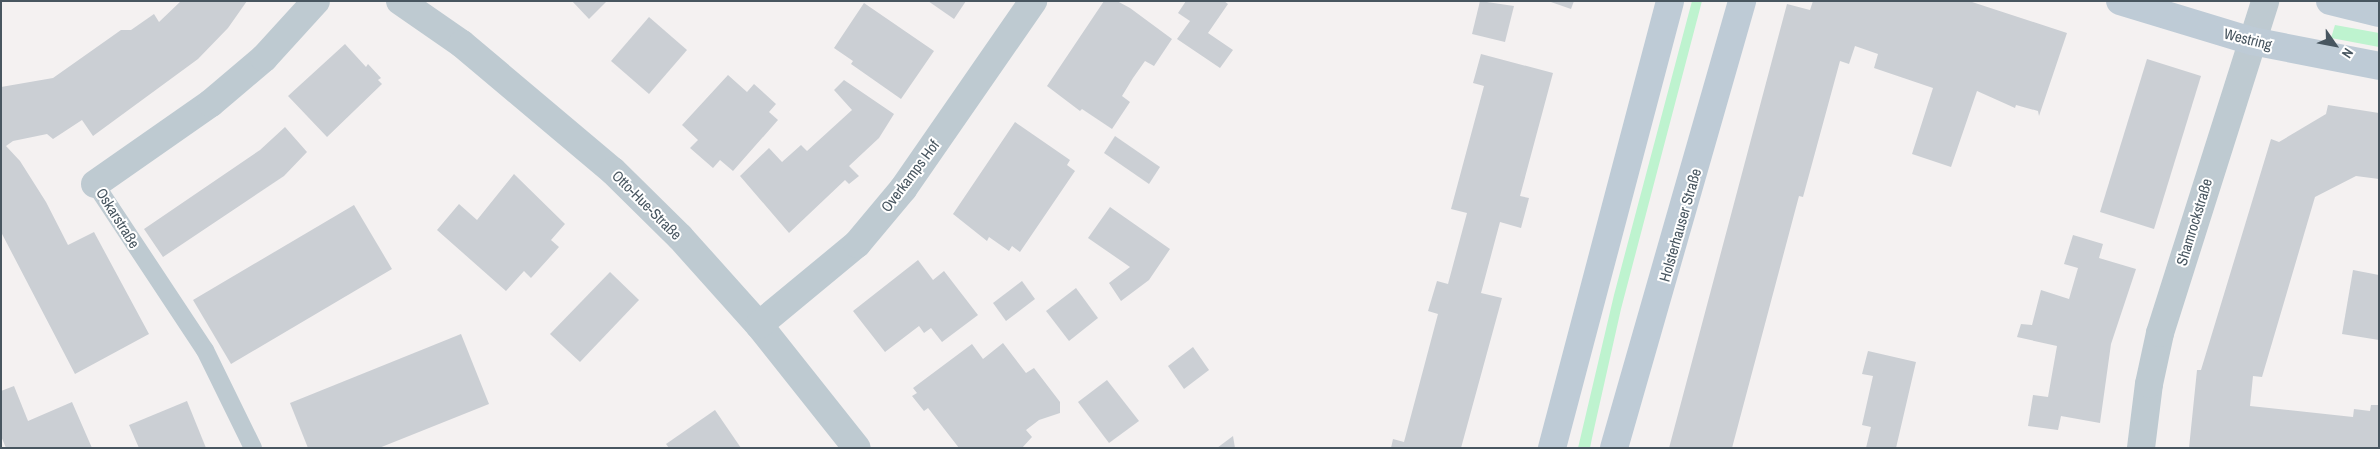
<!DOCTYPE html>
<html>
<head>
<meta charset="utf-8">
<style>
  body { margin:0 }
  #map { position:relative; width:2380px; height:449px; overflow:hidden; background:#f4f1f1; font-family:"Archivo Narrow",sans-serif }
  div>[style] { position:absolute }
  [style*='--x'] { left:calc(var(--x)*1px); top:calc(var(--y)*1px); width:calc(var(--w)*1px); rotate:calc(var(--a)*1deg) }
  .green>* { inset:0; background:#bef3cf }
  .building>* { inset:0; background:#cbcfd4 }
  .service>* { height:18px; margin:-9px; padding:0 9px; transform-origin:9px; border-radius:9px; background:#becad1 }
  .minor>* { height:28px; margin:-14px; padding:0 14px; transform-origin:14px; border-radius:14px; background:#becad1 }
  .secondary>* { height:28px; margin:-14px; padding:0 14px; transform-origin:14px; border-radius:14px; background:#becbd6 }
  span { translate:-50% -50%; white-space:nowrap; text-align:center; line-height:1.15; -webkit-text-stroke:4px #fff; paint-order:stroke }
  .street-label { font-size:15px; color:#485660 }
  .frame { position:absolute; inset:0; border:2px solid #485660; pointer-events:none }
  .north { position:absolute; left:2310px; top:20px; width:50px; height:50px; -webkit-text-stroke:4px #fff; paint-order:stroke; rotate:123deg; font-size:14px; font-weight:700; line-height:20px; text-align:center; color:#485660 }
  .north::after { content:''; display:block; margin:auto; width:18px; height:22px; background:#485660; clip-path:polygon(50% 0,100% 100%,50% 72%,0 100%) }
</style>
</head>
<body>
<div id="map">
  <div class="green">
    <i style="clip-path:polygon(1692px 1px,1702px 1px,1621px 309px,1592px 438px,1590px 448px,1578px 448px,1614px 295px)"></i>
    <i style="clip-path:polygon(2335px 25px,2379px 33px,2379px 47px,2331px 38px)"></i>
  </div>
  <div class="building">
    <i style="clip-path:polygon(181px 1px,247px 1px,228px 28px,198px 59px,93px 136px,82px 120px,53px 139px,47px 134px,13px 141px,6px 146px,20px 161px,46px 202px,68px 245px,94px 232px,149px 334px,75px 374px,1px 232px,1px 87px,53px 78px,121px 30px,131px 30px,154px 14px,159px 22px)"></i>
    <i style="clip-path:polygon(572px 1px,607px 1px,589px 19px)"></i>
    <i style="clip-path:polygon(928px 1px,966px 1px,954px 19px)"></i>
    <i style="clip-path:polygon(1104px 1px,1117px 1px,1130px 8px,1172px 39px,1154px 66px,1145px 61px,1133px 78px,1122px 96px,1130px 102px,1112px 129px,1082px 109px,1080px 111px,1047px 86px)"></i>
    <i style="clip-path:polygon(1186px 1px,1224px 1px,1228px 4px,1208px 33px,1233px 50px,1220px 68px,1177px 39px,1190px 21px,1178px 13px)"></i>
    <i style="clip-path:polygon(1480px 1px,1514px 6px,1505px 42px,1472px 34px)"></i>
    <i style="clip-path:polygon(1548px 1px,1574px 1px,1571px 9px)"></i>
    <i style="clip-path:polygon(1813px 1px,1969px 1px,2067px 33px,2039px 116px,2038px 111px,2016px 105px,2015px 108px,1977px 91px,1951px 167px,1912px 154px,1933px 88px,1874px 68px,1878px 54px,1855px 46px,1849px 64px,1840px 61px,1803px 197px,1799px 196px,1732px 448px,1669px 448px,1787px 4px,1810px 10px)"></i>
    <i style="clip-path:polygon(864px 3px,934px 51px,901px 99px,851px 64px,853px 61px,834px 48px)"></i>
    <i style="clip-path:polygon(649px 17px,687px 50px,649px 94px,611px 61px)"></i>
    <i style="clip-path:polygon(345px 44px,366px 67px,368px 64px,381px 78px,378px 80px,382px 84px,327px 137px,288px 96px)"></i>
    <i style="clip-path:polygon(1481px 54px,1553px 73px,1520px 196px,1529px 198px,1521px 228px,1500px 222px,1481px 293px,1502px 298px,1461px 448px,1391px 448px,1393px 439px,1404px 442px,1438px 314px,1428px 311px,1437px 281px,1448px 284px,1467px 213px,1451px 209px,1484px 86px,1473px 83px)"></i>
    <i style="clip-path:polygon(2147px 59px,2201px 76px,2154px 229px,2100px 212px)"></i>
    <i style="clip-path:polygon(728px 75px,747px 92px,754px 84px,776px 104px,769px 112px,778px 120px,733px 171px,720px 160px,713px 168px,690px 148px,698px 140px,682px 125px)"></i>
    <i style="clip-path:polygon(844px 80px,894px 114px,879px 138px,849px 166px,859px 176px,849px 184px,845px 180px,789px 233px,740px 176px,769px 148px,782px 162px,801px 145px,807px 151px,852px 110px,834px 90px)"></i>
    <i style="clip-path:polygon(2328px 105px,2379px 113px,2379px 179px,2356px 176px,2315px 197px,2262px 377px,2253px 376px,2250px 406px,2353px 417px,2354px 409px,2370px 411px,2371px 405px,2379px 405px,2379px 448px,2189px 448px,2197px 370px,2201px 370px,2271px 139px,2279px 142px,2326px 114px)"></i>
    <i style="clip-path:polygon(1015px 122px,1070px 160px,1067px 165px,1075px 171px,1020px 252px,1012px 246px,1009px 251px,989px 237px,987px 241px,953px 214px)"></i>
    <i style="clip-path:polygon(285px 127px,307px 152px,284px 176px,163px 257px,144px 229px,260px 150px)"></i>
    <i style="clip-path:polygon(1115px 136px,1160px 167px,1149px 184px,1104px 153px)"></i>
    <i style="clip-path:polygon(514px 174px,565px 224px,551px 240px,559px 247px,531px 278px,524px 271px,506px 291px,437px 230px,459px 204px,477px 220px)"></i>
    <i style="clip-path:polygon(354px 205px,392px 269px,231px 364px,193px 300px)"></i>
    <i style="clip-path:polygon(1110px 207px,1170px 249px,1149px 280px,1121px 301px,1109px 283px,1130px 267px,1088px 238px)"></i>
    <i style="clip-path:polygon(2073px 235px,2103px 244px,2099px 258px,2136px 269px,2111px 344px,2100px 423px,2061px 416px,2058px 430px,2028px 426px,2033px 395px,2048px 397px,2057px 346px,2017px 337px,2021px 324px,2032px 325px,2041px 290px,2069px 299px,2078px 268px,2064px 264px)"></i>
    <i style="clip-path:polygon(918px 260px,933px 280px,944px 271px,978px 315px,942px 342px,931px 328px,924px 333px,919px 326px,885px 352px,853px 311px)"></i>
    <i style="clip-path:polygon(2353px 270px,2379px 275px,2379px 340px,2342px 334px)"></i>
    <i style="clip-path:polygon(610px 272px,639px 300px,580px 362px,550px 334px)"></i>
    <i style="clip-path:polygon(1022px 281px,1035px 299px,1006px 321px,993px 303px)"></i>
    <i style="clip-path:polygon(1076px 288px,1098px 318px,1069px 341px,1046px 311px)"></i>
    <i style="clip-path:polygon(461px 334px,489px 404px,379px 448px,308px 448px,290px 403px)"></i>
    <i style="clip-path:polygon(1003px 343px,1026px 373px,1034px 368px,1060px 402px,1060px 413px,1039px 420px,1026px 430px,1032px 437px,1022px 448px,959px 448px,928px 408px,924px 411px,912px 396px,917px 393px,913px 388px,972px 344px,983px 359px)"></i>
    <i style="clip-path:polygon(1193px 347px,1209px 370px,1184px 389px,1168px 366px)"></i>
    <i style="clip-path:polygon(1868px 351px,1916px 362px,1896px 448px,1866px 448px,1871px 427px,1862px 425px,1873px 376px,1862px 374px)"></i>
    <i style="clip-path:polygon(1107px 380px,1139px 421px,1109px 443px,1078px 402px)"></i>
    <i style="clip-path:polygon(14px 386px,28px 421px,72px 402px,92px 448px,6px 448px,1px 436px,1px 391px)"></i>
    <i style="clip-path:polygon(187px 401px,206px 448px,139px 448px,129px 425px)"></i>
    <i style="clip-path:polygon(715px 410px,741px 448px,669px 448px,666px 444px)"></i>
    <i style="clip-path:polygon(1233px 436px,1235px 448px,1217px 448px)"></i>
  </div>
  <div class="service">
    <i style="--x:95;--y:184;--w:199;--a:56.5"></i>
    <i style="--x:205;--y:350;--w:109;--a:63.9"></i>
  </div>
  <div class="minor">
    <i style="--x:400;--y:1;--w:75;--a:34.7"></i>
    <i style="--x:462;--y:44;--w:197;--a:40.1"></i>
    <i style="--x:613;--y:171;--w:94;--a:44.6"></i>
    <i style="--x:680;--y:237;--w:118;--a:48.1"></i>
    <i style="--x:759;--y:325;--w:157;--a:51.5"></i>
    <i style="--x:95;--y:184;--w:141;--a:-34.9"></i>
    <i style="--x:211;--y:103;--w:70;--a:-40.3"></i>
    <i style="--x:264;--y:58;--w:77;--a:-47.6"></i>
    <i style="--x:759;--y:325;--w:127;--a:-39.6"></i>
    <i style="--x:857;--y:244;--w:72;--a:-50.1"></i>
    <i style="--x:903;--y:189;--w:229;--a:-55.3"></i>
    <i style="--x:2141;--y:448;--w:64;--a:-82.9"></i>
    <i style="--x:2149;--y:384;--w:52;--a:-77.8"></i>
    <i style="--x:2160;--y:333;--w:348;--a:-72.4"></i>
  </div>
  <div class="secondary">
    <i style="--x:2120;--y:1;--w:138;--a:16.9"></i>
    <i style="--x:2252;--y:41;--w:129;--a:11.1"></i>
    <i style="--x:2330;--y:1;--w:50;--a:13.8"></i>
    <i style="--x:1552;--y:448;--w:462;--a:-75.2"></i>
    <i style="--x:1614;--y:448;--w:465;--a:-74"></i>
  </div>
  <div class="street-label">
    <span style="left:2248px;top:39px;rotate:14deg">Westring</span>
    <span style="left:910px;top:176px;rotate:-53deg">Overkamps Hof</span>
    <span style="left:647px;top:205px;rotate:45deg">Otto-Hue-Straße</span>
    <span style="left:118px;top:218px;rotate:58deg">Oskarstraße</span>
    <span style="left:2194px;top:222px;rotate:-73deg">Shamrockstraße</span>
    <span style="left:1680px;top:225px;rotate:-74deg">Holsterhauser Straße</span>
  </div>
  <div class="frame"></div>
  <div class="north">N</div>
</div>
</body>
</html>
